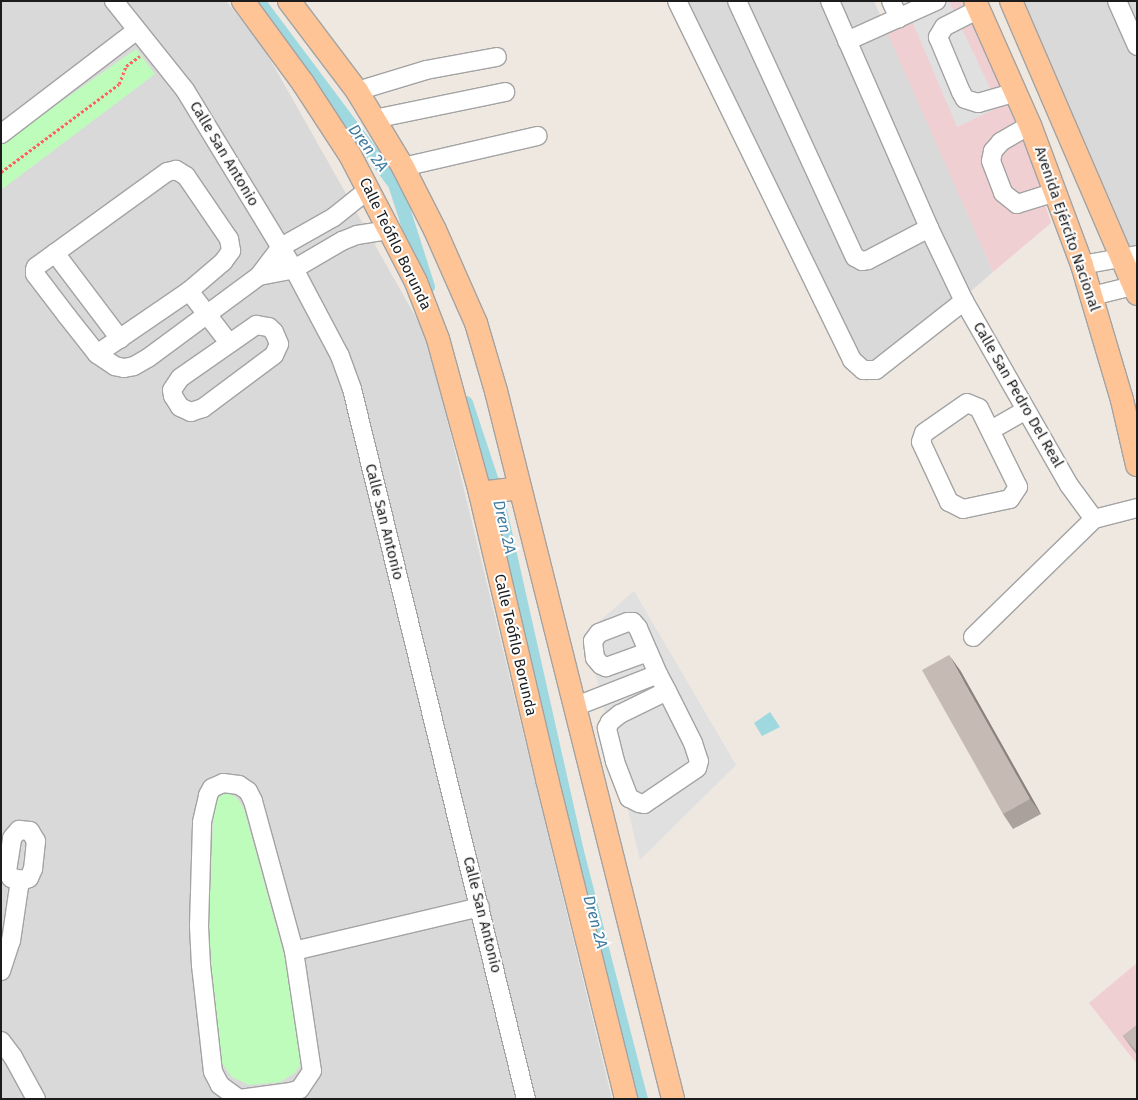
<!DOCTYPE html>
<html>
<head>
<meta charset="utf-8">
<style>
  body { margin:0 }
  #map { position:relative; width:1138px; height:1100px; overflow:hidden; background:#eee8e1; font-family:"Fira Sans",sans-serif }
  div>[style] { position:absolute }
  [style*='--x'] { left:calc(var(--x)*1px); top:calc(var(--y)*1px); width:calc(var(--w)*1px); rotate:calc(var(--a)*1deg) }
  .residential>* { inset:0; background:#dad9d9 }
  .commercial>* { inset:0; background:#f0cfd2 }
  .park>* { inset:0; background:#befcbb }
  .parking>* { inset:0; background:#e0e0e0 }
  .water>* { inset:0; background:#9fd8df }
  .canal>* { height:14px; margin:-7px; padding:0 7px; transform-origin:7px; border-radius:7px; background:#9fd8df }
  .path>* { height:2.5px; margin-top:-1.25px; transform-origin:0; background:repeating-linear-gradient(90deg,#ff6265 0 2.5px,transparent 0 5px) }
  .roads { filter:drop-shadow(1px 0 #a3a3a3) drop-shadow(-1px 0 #a3a3a3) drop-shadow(0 1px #a3a3a3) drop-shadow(0 -1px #a3a3a3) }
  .minor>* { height:18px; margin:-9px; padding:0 9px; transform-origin:9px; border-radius:9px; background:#fff }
  .major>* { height:22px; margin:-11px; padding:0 11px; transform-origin:11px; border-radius:11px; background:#ffc496 }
  .wall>* { inset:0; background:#aaa09c }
  .shaded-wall>* { inset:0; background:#8b827f }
  .building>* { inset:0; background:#c6bab5 }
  span { translate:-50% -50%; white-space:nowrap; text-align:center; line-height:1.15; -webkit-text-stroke:4px #fff; paint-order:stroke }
  .street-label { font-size:15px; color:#1c1c1c }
  .water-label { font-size:16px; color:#407ca0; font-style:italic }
  .frame { position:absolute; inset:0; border:2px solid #1c1c1c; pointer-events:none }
</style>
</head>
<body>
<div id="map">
  <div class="residential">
    <i style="clip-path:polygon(1px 1px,226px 1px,262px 45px,427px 337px,612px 1099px,1px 1099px)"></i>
    <i style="clip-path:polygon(686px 1px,874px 1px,993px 272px,866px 382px)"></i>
    <i style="clip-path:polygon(1021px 1px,1137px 1px,1137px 266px)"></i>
  </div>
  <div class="commercial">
    <i style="clip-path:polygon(952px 1px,963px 2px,1025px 141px,1051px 223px,993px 272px,887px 32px)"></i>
    <i style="clip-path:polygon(1137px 963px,1137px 1064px,1089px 1003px)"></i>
  </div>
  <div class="park">
    <i style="clip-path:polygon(136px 49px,155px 74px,1px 190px,1px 144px)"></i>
    <i style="clip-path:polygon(225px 792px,236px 797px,244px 809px,284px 955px,303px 1061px,295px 1073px,280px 1082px,249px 1085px,232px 1077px,219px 1059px,210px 979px,209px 915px,214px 802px)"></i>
  </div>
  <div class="parking">
    <i style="clip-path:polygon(946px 1px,949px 1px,999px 107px,957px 127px,912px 21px)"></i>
    <i style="clip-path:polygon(634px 591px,736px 765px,640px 860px,586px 633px)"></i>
  </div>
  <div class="water">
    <i style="clip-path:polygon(770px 712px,780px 727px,762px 736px,754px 723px)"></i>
  </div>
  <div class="canal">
    <i style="--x:258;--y:1;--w:229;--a:53.2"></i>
    <i style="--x:395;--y:184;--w:108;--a:72.2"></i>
    <i style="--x:466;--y:403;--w:99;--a:71.7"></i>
    <i style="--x:497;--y:497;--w:364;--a:77.3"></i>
    <i style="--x:577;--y:852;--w:255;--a:75.5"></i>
  </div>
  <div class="path">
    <i style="--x:1;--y:172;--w:147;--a:-36.7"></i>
    <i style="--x:119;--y:84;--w:19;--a:-69"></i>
    <i style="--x:126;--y:66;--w:17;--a:-36"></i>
  </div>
  <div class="roads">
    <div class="minor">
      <i style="--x:114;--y:1;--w:114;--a:51.4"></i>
      <i style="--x:185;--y:90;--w:210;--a:58.7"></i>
      <i style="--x:294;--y:269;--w:98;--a:62.1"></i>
      <i style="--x:340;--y:356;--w:35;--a:70"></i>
      <i style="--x:352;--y:389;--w:731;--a:76.23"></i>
      <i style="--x:677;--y:1;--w:399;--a:64"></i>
      <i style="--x:852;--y:360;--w:15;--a:42"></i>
      <i style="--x:863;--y:370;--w:13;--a:0"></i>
      <i style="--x:876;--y:370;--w:112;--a:-38.1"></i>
      <i style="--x:737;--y:1;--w:282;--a:65.3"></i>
      <i style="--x:855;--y:257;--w:8;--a:30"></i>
      <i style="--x:862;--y:261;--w:6;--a:-9"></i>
      <i style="--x:868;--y:260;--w:69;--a:-27.7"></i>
      <i style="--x:830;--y:1;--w:248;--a:66.4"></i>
      <i style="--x:929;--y:228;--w:81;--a:64.4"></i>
      <i style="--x:964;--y:301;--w:212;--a:60.3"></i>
      <i style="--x:1069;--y:485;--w:42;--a:53.7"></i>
      <i style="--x:1094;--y:519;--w:44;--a:-14.3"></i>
      <i style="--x:891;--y:1;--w:19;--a:65"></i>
      <i style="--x:1117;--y:1;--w:49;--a:66"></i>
      <i style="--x:979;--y:9;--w:39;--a:153"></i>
      <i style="--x:944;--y:27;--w:12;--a:121"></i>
      <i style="--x:938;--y:37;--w:60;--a:67.3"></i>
      <i style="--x:961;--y:92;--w:8;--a:60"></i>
      <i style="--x:965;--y:99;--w:14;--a:17"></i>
      <i style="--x:978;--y:103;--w:40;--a:-16"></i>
      <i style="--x:847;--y:41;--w:98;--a:-24.2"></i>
      <i style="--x:357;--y:91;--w:72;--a:-16.9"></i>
      <i style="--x:426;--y:70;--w:72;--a:-10.4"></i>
      <i style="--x:374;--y:119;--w:134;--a:-11.6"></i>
      <i style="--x:1030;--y:125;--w:34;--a:150"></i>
      <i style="--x:1001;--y:142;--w:12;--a:132"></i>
      <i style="--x:993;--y:151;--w:10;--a:101"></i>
      <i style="--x:991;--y:161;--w:34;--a:69"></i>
      <i style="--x:1003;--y:193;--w:18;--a:38"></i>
      <i style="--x:1017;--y:204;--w:41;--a:-17.1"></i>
      <i style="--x:1;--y:134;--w:171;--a:-37.4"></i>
      <i style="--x:403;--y:167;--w:138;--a:-13"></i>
      <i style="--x:55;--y:253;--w:108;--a:52.9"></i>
      <i style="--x:1082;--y:265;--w:56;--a:-10.3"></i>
      <i style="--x:259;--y:276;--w:36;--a:-11"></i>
      <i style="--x:294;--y:269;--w:56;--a:-30.3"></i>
      <i style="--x:342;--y:241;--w:16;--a:-22"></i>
      <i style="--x:357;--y:235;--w:33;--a:-9"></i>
      <i style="--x:189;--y:291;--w:66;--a:52.4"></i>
      <i style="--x:1092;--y:296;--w:46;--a:-13.7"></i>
      <i style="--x:256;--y:325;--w:13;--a:9"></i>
      <i style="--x:269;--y:327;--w:7;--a:45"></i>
      <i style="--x:274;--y:332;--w:13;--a:67"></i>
      <i style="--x:279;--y:344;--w:12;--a:114"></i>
      <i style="--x:274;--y:355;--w:89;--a:143.3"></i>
      <i style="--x:203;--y:408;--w:13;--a:162"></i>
      <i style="--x:191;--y:412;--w:12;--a:-156"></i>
      <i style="--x:180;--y:407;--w:13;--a:-122"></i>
      <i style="--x:173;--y:396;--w:6;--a:-99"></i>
      <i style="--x:172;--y:390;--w:14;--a:-56"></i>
      <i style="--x:180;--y:378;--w:93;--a:-34.9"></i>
      <i style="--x:97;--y:354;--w:112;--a:-34.4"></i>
      <i style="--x:189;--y:291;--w:45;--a:-40.5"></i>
      <i style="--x:223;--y:262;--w:14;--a:-54"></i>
      <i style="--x:231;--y:251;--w:12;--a:-99"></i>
      <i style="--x:229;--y:239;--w:76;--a:-124.3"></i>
      <i style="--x:186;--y:176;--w:12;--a:-149"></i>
      <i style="--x:176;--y:170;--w:9;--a:167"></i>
      <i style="--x:167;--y:172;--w:162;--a:144.1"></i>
      <i style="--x:36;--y:267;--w:3;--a:108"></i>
      <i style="--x:35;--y:270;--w:4;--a:90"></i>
      <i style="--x:35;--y:274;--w:53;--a:52.7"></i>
      <i style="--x:67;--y:316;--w:48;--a:51.7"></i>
      <i style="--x:97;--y:354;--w:22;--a:34"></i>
      <i style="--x:115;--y:366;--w:9;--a:13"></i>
      <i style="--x:124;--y:368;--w:10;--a:-11"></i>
      <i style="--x:134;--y:366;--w:16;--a:-30"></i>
      <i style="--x:148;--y:358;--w:138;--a:-36.5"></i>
      <i style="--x:259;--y:276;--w:36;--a:-53"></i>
      <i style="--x:281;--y:247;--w:61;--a:-29.5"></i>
      <i style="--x:334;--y:217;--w:45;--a:-38.7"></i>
      <i style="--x:967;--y:403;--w:13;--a:23"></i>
      <i style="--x:979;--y:408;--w:88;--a:63.7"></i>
      <i style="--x:1018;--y:487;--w:14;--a:124"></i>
      <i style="--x:1010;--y:499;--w:48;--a:168"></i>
      <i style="--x:963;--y:509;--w:16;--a:-153"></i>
      <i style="--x:949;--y:502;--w:66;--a:-115"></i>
      <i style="--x:921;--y:442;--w:9;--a:-72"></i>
      <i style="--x:924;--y:433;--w:52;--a:-34.9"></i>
      <i style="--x:991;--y:430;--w:40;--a:-29.7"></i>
      <i style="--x:973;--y:637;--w:169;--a:-44.3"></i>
      <i style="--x:648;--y:652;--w:45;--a:160.3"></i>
      <i style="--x:606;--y:667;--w:5;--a:-158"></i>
      <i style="--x:601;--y:665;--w:9;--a:-131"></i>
      <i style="--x:595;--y:658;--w:17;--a:-97"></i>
      <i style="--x:593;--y:641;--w:10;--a:-53"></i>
      <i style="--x:599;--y:633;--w:30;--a:-21"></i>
      <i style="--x:627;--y:622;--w:6;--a:0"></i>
      <i style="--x:633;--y:622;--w:8;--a:50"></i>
      <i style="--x:638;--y:628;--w:50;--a:66.5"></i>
      <i style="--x:658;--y:674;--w:19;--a:62"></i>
      <i style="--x:667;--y:691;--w:58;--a:63.4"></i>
      <i style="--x:693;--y:743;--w:19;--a:72"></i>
      <i style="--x:699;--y:761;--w:7;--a:106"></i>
      <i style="--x:697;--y:768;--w:64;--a:145.8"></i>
      <i style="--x:644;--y:804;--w:5;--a:-169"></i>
      <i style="--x:639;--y:803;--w:11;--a:-153"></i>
      <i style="--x:629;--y:798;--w:40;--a:-111"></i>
      <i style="--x:615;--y:761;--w:34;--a:-104"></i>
      <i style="--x:607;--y:728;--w:7;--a:-63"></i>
      <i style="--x:610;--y:722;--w:13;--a:-39"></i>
      <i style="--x:620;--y:714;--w:52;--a:-26.1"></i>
      <i style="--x:574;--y:707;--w:90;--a:-21.4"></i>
      <i style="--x:223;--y:783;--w:16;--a:7"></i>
      <i style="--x:239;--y:785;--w:11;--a:34"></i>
      <i style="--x:248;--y:791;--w:11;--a:63"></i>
      <i style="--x:253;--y:801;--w:156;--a:74.7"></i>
      <i style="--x:294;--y:951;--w:121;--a:81.5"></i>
      <i style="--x:312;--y:1071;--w:22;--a:124"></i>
      <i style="--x:300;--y:1089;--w:9;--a:162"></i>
      <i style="--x:291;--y:1092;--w:52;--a:172.3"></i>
      <i style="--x:239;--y:1099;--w:24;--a:-144"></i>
      <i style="--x:220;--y:1085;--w:15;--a:-118"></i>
      <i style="--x:213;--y:1072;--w:108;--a:-96.4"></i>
      <i style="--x:201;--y:965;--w:39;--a:-93"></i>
      <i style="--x:199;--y:926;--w:104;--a:-88.3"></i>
      <i style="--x:202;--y:822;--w:28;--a:-77"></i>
      <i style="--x:208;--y:795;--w:8;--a:-60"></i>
      <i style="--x:212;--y:788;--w:12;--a:-24"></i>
      <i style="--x:19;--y:830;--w:11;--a:5"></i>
      <i style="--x:30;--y:831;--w:12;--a:59"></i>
      <i style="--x:36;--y:841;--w:28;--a:96"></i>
      <i style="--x:33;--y:869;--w:10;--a:114"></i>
      <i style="--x:29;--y:878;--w:5;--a:158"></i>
      <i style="--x:24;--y:880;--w:13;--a:-171"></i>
      <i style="--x:11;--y:878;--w:8;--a:-120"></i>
      <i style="--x:7;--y:871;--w:33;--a:-81"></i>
      <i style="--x:12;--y:838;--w:11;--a:-49"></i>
      <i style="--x:294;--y:951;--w:191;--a:-13.3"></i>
      <i style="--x:1;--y:971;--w:32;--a:-72"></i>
      <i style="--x:11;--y:941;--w:62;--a:-81.6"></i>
      <i style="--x:1;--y:1041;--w:20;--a:53"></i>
      <i style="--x:13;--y:1057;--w:48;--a:61.3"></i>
    </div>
    <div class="major">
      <i style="--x:243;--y:1;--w:102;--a:53.8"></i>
      <i style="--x:303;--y:83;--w:86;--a:56.9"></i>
      <i style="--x:350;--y:155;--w:143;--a:62.5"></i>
      <i style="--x:416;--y:282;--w:61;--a:68.9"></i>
      <i style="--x:438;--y:339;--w:160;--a:74.7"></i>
      <i style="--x:480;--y:493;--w:294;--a:76.8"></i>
      <i style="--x:547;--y:779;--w:330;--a:76.1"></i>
      <i style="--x:289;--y:1;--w:113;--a:52.9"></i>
      <i style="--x:357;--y:91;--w:89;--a:58.8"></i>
      <i style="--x:403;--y:167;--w:71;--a:63.1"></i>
      <i style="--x:435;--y:230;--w:102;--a:66.2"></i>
      <i style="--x:476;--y:323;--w:71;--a:73.6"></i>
      <i style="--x:496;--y:391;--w:730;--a:75.96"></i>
      <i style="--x:975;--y:1;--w:136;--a:66.1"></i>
      <i style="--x:1030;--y:125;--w:149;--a:69.6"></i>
      <i style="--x:1082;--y:265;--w:141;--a:73.5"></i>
      <i style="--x:1122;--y:400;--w:67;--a:77"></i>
      <i style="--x:1011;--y:1;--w:319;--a:66.7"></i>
      <i style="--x:480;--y:493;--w:39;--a:-7"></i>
    </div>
  </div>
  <div class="wall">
    <i style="clip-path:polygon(960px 670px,1041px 814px,1013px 829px,1003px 814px)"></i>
    <i style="clip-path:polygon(1137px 1025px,1137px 1055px,1123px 1036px)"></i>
  </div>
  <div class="shaded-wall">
    <i style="clip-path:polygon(949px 655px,960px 670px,1041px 814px,1030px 799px)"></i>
  </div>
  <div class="building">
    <i style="clip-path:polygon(949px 655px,1030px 799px,1003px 814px,922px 670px)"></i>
    <i style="clip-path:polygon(1137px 1025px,1137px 1052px,1123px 1036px)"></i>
  </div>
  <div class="street-label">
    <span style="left:224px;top:154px;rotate:59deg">Calle San Antonio</span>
    <span style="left:1067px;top:229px;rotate:71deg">Avenida Ejército Nacional</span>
    <span style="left:395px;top:244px;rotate:64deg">Calle Teófilo Borunda</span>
    <span style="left:1018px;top:395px;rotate:60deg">Calle San Pedro Del Real</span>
    <span style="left:384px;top:522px;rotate:76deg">Calle San Antonio</span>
    <span style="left:515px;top:645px;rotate:77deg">Calle Teófilo Borunda</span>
    <span style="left:482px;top:915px;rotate:76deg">Calle San Antonio</span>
  </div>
  <div class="water-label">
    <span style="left:368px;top:148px;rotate:53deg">Dren 2A</span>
    <span style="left:504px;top:527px;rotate:77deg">Dren 2A</span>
    <span style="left:595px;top:922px;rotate:75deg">Dren 2A</span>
  </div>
  <div class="frame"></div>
</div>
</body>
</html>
